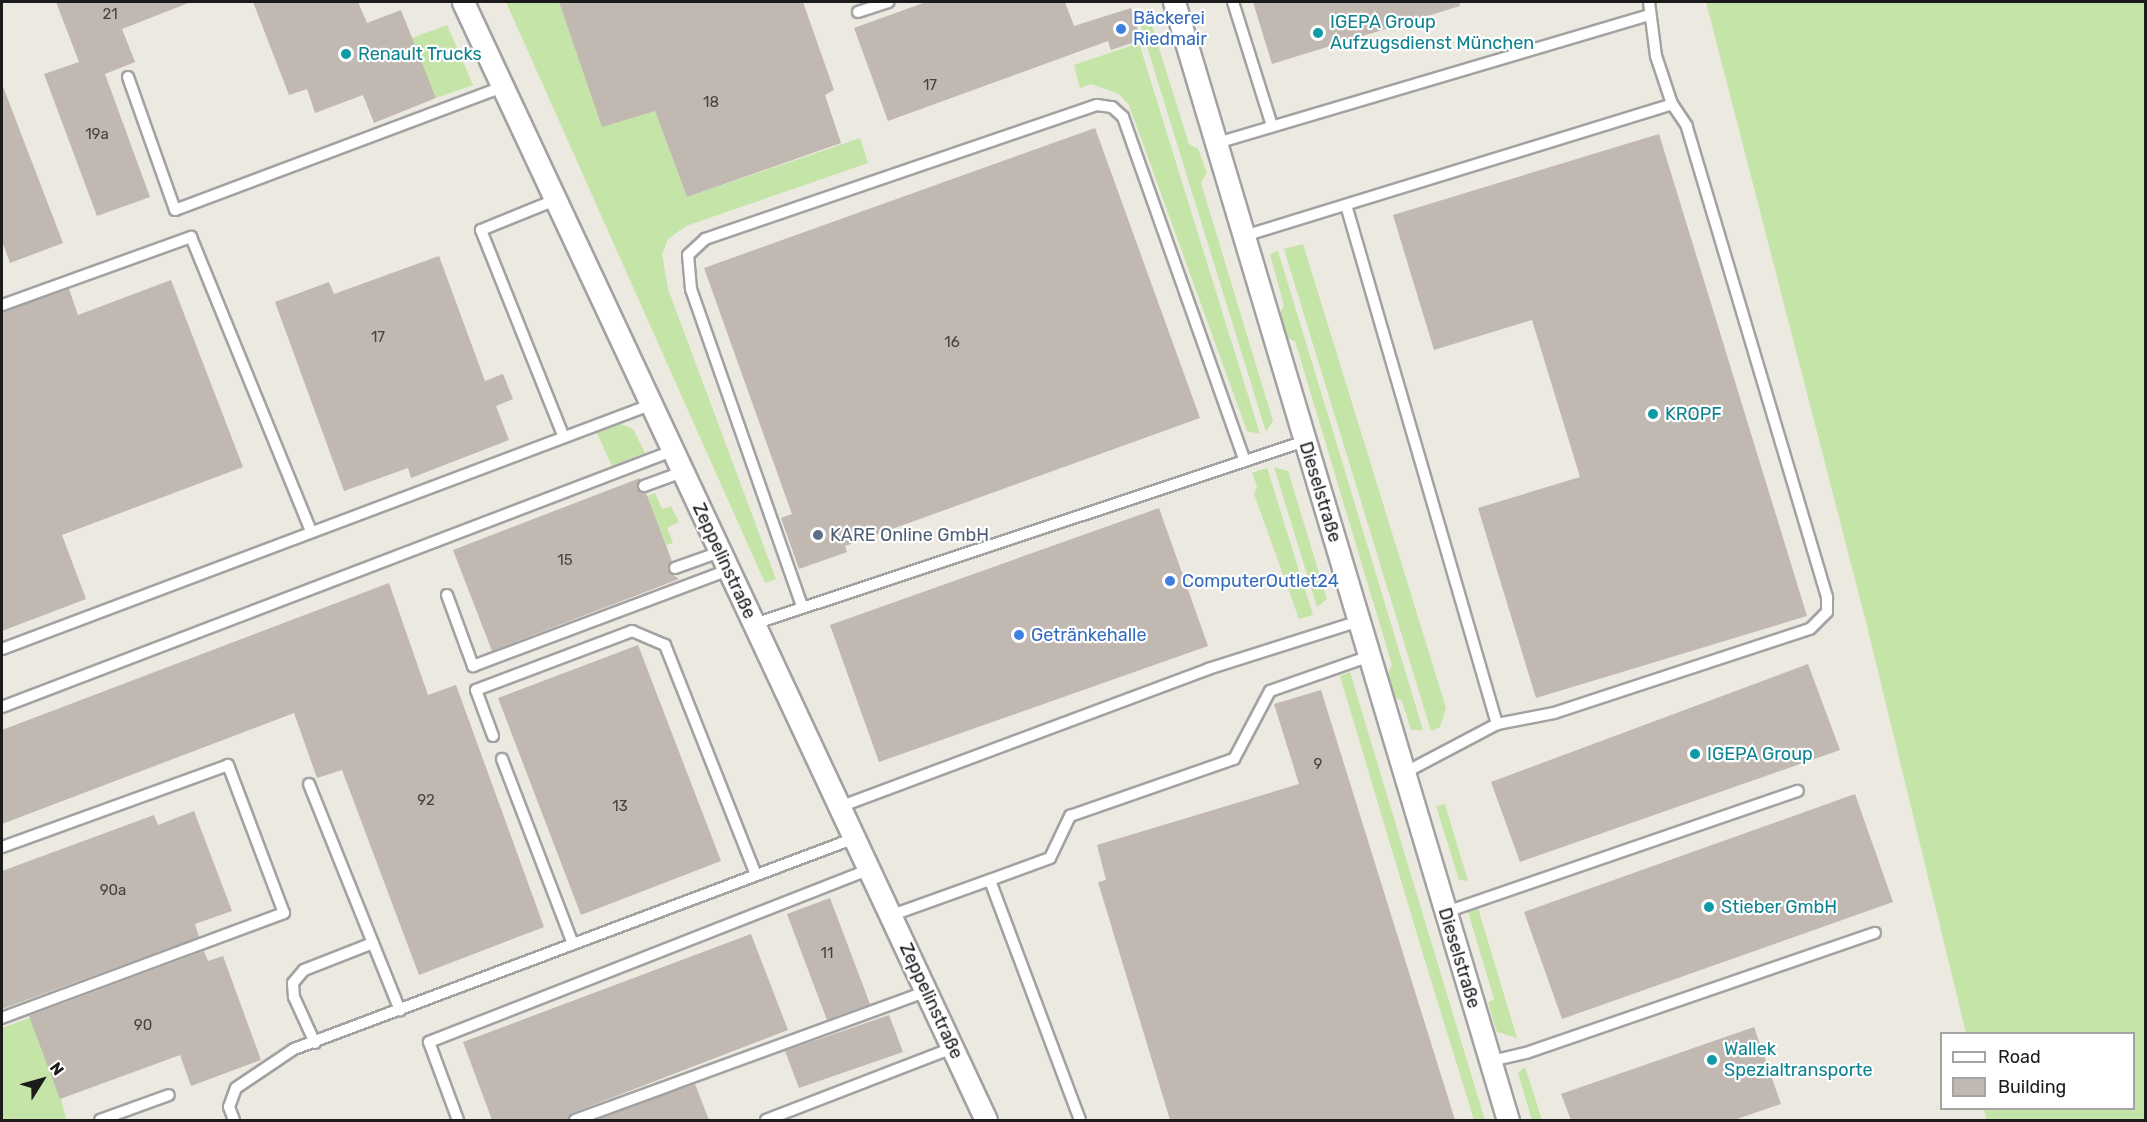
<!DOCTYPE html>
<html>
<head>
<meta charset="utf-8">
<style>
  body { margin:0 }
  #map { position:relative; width:2147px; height:1122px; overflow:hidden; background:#ece9e1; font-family:Rubik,sans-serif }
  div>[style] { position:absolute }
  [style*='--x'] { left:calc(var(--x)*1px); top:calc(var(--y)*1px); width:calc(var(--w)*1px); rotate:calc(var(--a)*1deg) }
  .grass>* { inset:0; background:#c4e4a8 }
  .building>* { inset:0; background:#c0b8b1 }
  .roads { filter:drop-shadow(2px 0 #a2a2a2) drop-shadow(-2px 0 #a2a2a2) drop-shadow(0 2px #a2a2a2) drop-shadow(0 -2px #a2a2a2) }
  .service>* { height:10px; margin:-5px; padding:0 5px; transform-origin:5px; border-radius:5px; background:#fff }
  .minor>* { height:21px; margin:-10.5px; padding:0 10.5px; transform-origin:10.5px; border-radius:10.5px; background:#fff }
  .dots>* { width:16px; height:16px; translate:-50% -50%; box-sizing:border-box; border:3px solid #fff; border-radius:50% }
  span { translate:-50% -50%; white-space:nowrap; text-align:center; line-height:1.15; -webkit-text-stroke:4.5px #fff; paint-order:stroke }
  .number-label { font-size:15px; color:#444240 }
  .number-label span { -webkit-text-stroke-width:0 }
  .shop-label { font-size:18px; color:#366cbe }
  .left { translate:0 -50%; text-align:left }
  .culture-label { font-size:18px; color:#0d838f }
  .street-label { font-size:18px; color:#1b1b1b }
  .service-label { font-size:18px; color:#4e5e75 }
  .frame { position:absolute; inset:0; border:3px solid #1b1b1b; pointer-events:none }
  .legend { position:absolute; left:1940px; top:1032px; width:195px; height:78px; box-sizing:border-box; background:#fff; border:2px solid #a4a4a4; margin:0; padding:8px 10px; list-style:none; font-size:18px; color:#1b1b1b }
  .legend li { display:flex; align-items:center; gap:12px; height:30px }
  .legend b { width:30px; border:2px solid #a4a4a4 }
  .north { position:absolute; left:12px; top:1050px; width:60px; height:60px; -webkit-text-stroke:4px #fff; paint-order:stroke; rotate:53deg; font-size:16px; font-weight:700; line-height:24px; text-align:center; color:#1b1b1b }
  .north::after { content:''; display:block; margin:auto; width:21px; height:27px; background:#1b1b1b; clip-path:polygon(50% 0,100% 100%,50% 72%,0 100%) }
</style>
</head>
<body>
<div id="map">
  <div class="grass">
    <i style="clip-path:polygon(506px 2px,559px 2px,602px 126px,655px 111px,687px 197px,860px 138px,868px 163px,686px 226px,668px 239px,662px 254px,668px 289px,776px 579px,765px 583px)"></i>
    <i style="clip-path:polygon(1706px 2px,2145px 2px,2145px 1120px,1981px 1120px,1986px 1119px,1984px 1109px,2134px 1108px,2134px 1034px,1966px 1033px,1866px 622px)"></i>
    <i style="clip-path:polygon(1136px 11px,1148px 13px,1189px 144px,1198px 149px,1207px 173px,1201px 183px,1273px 421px,1266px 432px)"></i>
    <i style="clip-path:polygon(447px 25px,473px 85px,436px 98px,412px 38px)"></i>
    <i style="clip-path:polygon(1139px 43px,1260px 434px,1247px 431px,1129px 105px,1119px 94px,1091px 84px,1080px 88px,1074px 65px)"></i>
    <i style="clip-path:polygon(1303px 244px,1446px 708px,1440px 727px,1431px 731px,1284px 249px)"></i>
    <i style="clip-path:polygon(1278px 251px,1338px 448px,1423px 730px,1411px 730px,1402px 701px,1393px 696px,1387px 675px,1392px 665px,1295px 341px,1285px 337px,1279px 314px,1284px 306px,1270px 254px)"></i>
    <i style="clip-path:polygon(621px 424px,633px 429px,645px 453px,612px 466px,597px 433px)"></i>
    <i style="clip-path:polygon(1274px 467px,1288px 471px,1327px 599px,1317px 607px)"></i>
    <i style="clip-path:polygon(1267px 468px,1313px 615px,1299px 619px,1254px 494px,1257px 486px,1252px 473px)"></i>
    <i style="clip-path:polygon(655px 493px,662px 509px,671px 506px,679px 522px,667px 528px,673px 543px,666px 545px,647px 496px)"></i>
    <i style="clip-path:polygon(1350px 672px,1436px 958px,1485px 1120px,1474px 1120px,1425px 961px,1340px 676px)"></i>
    <i style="clip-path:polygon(1445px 804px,1468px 881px,1459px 880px,1436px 806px)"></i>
    <i style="clip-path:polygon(1478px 908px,1517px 1038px,1497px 1032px,1488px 1003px,1494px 999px,1468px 912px)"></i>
    <i style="clip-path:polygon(40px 1014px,66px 1119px,2px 1120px,2px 1028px)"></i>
    <i style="clip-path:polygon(1525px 1067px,1542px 1120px,1532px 1120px,1518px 1073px)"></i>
  </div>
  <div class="building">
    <i style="clip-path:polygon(56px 2px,191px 2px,122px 29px,135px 62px,105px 74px,150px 197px,97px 216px,44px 74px,79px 62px)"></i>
    <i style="clip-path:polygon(253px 2px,358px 2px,367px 23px,401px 10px,436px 98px,374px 123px,363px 95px,315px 113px,307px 89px,289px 95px)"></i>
    <i style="clip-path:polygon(559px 2px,803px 2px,834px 90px,825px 95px,841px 143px,687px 197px,655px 111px,602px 127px)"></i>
    <i style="clip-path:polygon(926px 2px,1065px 2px,1074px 26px,1131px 8px,1141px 40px,1111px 50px,1108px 41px,888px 121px,854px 28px)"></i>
    <i style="clip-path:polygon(1253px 2px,1460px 2px,1460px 6px,1272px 64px)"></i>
    <i style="clip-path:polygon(2px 84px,63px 243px,10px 263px,2px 241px)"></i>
    <i style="clip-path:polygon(1095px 128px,1200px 418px,845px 546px,847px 552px,799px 569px,781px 518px,792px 514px,704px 268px)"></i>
    <i style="clip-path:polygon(1659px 134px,1807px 616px,1536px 698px,1478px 508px,1580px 477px,1532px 320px,1434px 350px,1393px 215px)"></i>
    <i style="clip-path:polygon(439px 256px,485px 381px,503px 374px,513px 399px,496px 406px,509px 440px,411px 478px,408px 468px,344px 491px,275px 302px,329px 282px,334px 294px)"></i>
    <i style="clip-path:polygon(171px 280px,243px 467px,62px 535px,86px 599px,2px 631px,2px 312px,69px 289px,78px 315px)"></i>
    <i style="clip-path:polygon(640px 478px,637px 489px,646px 493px,672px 561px,668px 571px,679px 579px,492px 651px,453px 550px)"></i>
    <i style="clip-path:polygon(1159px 508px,1208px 646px,879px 762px,830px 625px)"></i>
    <i style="clip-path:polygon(389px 583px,428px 695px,456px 685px,544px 927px,419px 975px,342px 770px,317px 778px,294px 713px,2px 824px,2px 730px)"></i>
    <i style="clip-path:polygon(638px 645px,721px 861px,581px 915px,498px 698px)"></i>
    <i style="clip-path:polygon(1808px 664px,1840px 750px,1520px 862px,1491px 782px)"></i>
    <i style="clip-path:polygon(1321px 690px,1455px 1120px,1170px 1120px,1098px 882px,1106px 880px,1097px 845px,1299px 784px,1274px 704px)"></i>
    <i style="clip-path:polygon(1855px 794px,1893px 902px,1562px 1019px,1524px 912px)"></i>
    <i style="clip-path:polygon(194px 811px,232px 911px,195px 924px,199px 937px,2px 1009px,2px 871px,154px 815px,158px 825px)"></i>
    <i style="clip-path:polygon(830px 898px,870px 1004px,827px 1020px,787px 914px)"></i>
    <i style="clip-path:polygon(751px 934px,788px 1030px,572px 1113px,568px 1120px,492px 1120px,463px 1042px)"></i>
    <i style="clip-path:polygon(204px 951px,208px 961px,223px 956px,261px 1060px,191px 1086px,180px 1055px,60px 1099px,29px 1016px)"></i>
    <i style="clip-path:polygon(889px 1015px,903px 1052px,799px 1088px,785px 1051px)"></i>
    <i style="clip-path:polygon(1754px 1027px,1781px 1104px,1734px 1120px,1571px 1120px,1561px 1094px)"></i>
    <i style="clip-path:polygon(695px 1084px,709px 1120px,595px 1120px)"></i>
  </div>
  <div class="roads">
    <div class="service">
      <i style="--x:1233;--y:2;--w:130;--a:72.5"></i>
      <i style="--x:858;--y:12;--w:32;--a:-18"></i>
      <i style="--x:128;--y:77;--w:141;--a:70.5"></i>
      <i style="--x:175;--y:210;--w:349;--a:-20.6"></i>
      <i style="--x:1217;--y:143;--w:450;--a:-16.5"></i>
      <i style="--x:555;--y:200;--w:80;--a:157.9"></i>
      <i style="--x:481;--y:230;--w:223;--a:68.2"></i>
      <i style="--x:1346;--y:205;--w:541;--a:73.78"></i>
      <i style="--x:1497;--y:724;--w:105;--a:152.2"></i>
      <i style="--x:1244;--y:236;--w:448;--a:-17.1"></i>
      <i style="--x:2;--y:305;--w:201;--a:-19.8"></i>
      <i style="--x:191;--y:237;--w:318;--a:67.8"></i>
      <i style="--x:644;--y:486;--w:40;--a:-20.2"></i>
      <i style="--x:675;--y:568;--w:48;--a:-19.6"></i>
      <i style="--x:447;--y:595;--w:76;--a:69.9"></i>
      <i style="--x:473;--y:666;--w:272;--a:-20.6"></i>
      <i style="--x:802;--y:606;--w:336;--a:-109.3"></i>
      <i style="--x:691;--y:289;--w:34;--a:-95"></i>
      <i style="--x:688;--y:255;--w:23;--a:-43"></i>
      <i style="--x:705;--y:239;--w:414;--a:-18.9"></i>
      <i style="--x:1097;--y:105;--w:15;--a:8"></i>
      <i style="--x:1112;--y:107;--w:15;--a:42"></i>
      <i style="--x:1123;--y:117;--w:365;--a:70.5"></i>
      <i style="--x:754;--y:624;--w:581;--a:-18.37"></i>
      <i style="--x:2;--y:649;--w:692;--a:-20.63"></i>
      <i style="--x:2;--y:707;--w:717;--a:-20.91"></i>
      <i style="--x:1497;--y:724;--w:58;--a:-10.9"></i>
      <i style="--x:1554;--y:713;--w:269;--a:-18.2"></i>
      <i style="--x:1810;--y:629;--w:24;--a:-45"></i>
      <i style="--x:1827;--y:612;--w:15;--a:-90"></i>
      <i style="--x:1827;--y:597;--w:491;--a:-106.6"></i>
      <i style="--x:1687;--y:126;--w:27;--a:-124"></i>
      <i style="--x:1672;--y:104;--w:51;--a:-108.4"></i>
      <i style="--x:1656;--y:56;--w:54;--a:-97.4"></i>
      <i style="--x:493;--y:736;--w:49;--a:-110.3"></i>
      <i style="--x:476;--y:690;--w:167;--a:-20.7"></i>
      <i style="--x:632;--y:631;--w:36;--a:23"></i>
      <i style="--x:665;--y:645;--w:247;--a:68.4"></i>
      <i style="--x:502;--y:759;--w:198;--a:69"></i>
      <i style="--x:309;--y:784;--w:244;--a:68.1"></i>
      <i style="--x:842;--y:806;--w:391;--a:-20.5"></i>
      <i style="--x:1208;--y:669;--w:158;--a:-17.6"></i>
      <i style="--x:2;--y:847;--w:240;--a:-19.9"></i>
      <i style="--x:228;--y:765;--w:158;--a:69.3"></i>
      <i style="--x:284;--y:913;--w:301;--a:159.6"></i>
      <i style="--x:1446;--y:912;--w:372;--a:-19"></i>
      <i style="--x:892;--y:915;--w:104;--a:-19.7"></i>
      <i style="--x:315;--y:1043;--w:51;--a:-114.5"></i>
      <i style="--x:294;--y:997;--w:14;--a:-94"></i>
      <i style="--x:293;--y:983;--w:17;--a:-50"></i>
      <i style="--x:304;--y:970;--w:74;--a:-21.4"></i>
      <i style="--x:1491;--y:1061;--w:36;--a:-13"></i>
      <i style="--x:1526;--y:1053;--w:369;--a:-19"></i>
      <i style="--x:100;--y:1120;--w:73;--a:-19.9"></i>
      <i style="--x:234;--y:1120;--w:14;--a:-111"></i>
      <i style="--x:229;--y:1107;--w:20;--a:-70"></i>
      <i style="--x:236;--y:1088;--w:70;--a:-33.9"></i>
      <i style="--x:294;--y:1049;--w:599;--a:-20.61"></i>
      <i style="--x:458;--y:1120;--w:83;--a:-110.4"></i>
      <i style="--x:429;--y:1042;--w:475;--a:-21.4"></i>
      <i style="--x:575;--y:1120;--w:375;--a:-20.1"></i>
      <i style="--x:766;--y:1120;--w:200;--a:-21.1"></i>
      <i style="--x:1080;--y:1120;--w:256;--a:-110.6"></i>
      <i style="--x:990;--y:880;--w:64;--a:-20.1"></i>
      <i style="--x:1050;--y:858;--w:47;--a:-64.5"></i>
      <i style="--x:1070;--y:816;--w:174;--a:-19.2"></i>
      <i style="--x:1234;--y:759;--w:77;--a:-62.1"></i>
      <i style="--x:1270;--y:691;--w:106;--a:-19.3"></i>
    </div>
    <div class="minor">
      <i style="--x:463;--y:2;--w:1234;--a:64.93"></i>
      <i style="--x:1174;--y:2;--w:1167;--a:73.37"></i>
    </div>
  </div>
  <div class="dots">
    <i style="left:1121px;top:29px;background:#3f7fe0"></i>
    <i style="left:1318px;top:33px;background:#0f9aa8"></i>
    <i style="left:346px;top:54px;background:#0f9aa8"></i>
    <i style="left:1653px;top:414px;background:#0f9aa8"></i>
    <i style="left:818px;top:535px;background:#5c6f8a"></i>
    <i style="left:1170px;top:581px;background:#3f7fe0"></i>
    <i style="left:1019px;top:635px;background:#3f7fe0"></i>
    <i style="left:1695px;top:754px;background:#0f9aa8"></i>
    <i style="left:1709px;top:907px;background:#0f9aa8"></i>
    <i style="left:1712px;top:1060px;background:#0f9aa8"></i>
  </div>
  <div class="number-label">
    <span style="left:110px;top:15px">21</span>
    <span style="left:930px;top:86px">17</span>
    <span style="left:711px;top:103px">18</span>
    <span style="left:97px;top:135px">19a</span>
    <span style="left:378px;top:338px">17</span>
    <span style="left:952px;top:343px">16</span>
    <span style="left:565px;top:561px">15</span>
    <span style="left:1318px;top:765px">9</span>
    <span style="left:426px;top:801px">92</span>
    <span style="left:620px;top:807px">13</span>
    <span style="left:113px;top:891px">90a</span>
    <span style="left:827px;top:954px">11</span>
    <span style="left:143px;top:1026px">90</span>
  </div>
  <div class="shop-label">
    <span class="left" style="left:1133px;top:29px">Bäckerei<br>Riedmair</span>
    <span class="left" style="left:1182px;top:581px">ComputerOutlet24</span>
    <span class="left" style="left:1031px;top:635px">Getränkehalle</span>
  </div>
  <div class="culture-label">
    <span class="left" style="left:1330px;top:33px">IGEPA Group<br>Aufzugsdienst München</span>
    <span class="left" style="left:358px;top:54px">Renault Trucks</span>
    <span class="left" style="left:1665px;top:414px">KROPF</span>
    <span class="left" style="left:1707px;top:754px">IGEPA Group</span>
    <span class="left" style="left:1721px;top:907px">Stieber GmbH</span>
    <span class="left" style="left:1724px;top:1060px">Wallek<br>Spezialtransporte</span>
  </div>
  <div class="street-label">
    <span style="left:1320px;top:492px;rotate:73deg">Dieselstraße</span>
    <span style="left:724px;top:561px;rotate:65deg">Zeppelinstraße</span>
    <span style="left:1459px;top:958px;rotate:73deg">Dieselstraße</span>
    <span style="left:931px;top:1001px;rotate:65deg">Zeppelinstraße</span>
  </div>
  <div class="service-label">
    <span class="left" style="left:830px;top:535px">KARE Online GmbH</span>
  </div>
  <div class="frame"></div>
  <ul class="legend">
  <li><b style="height:8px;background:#fff"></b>Road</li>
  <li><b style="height:16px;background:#c0b8b1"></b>Building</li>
  </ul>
  <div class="north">N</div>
</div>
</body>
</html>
